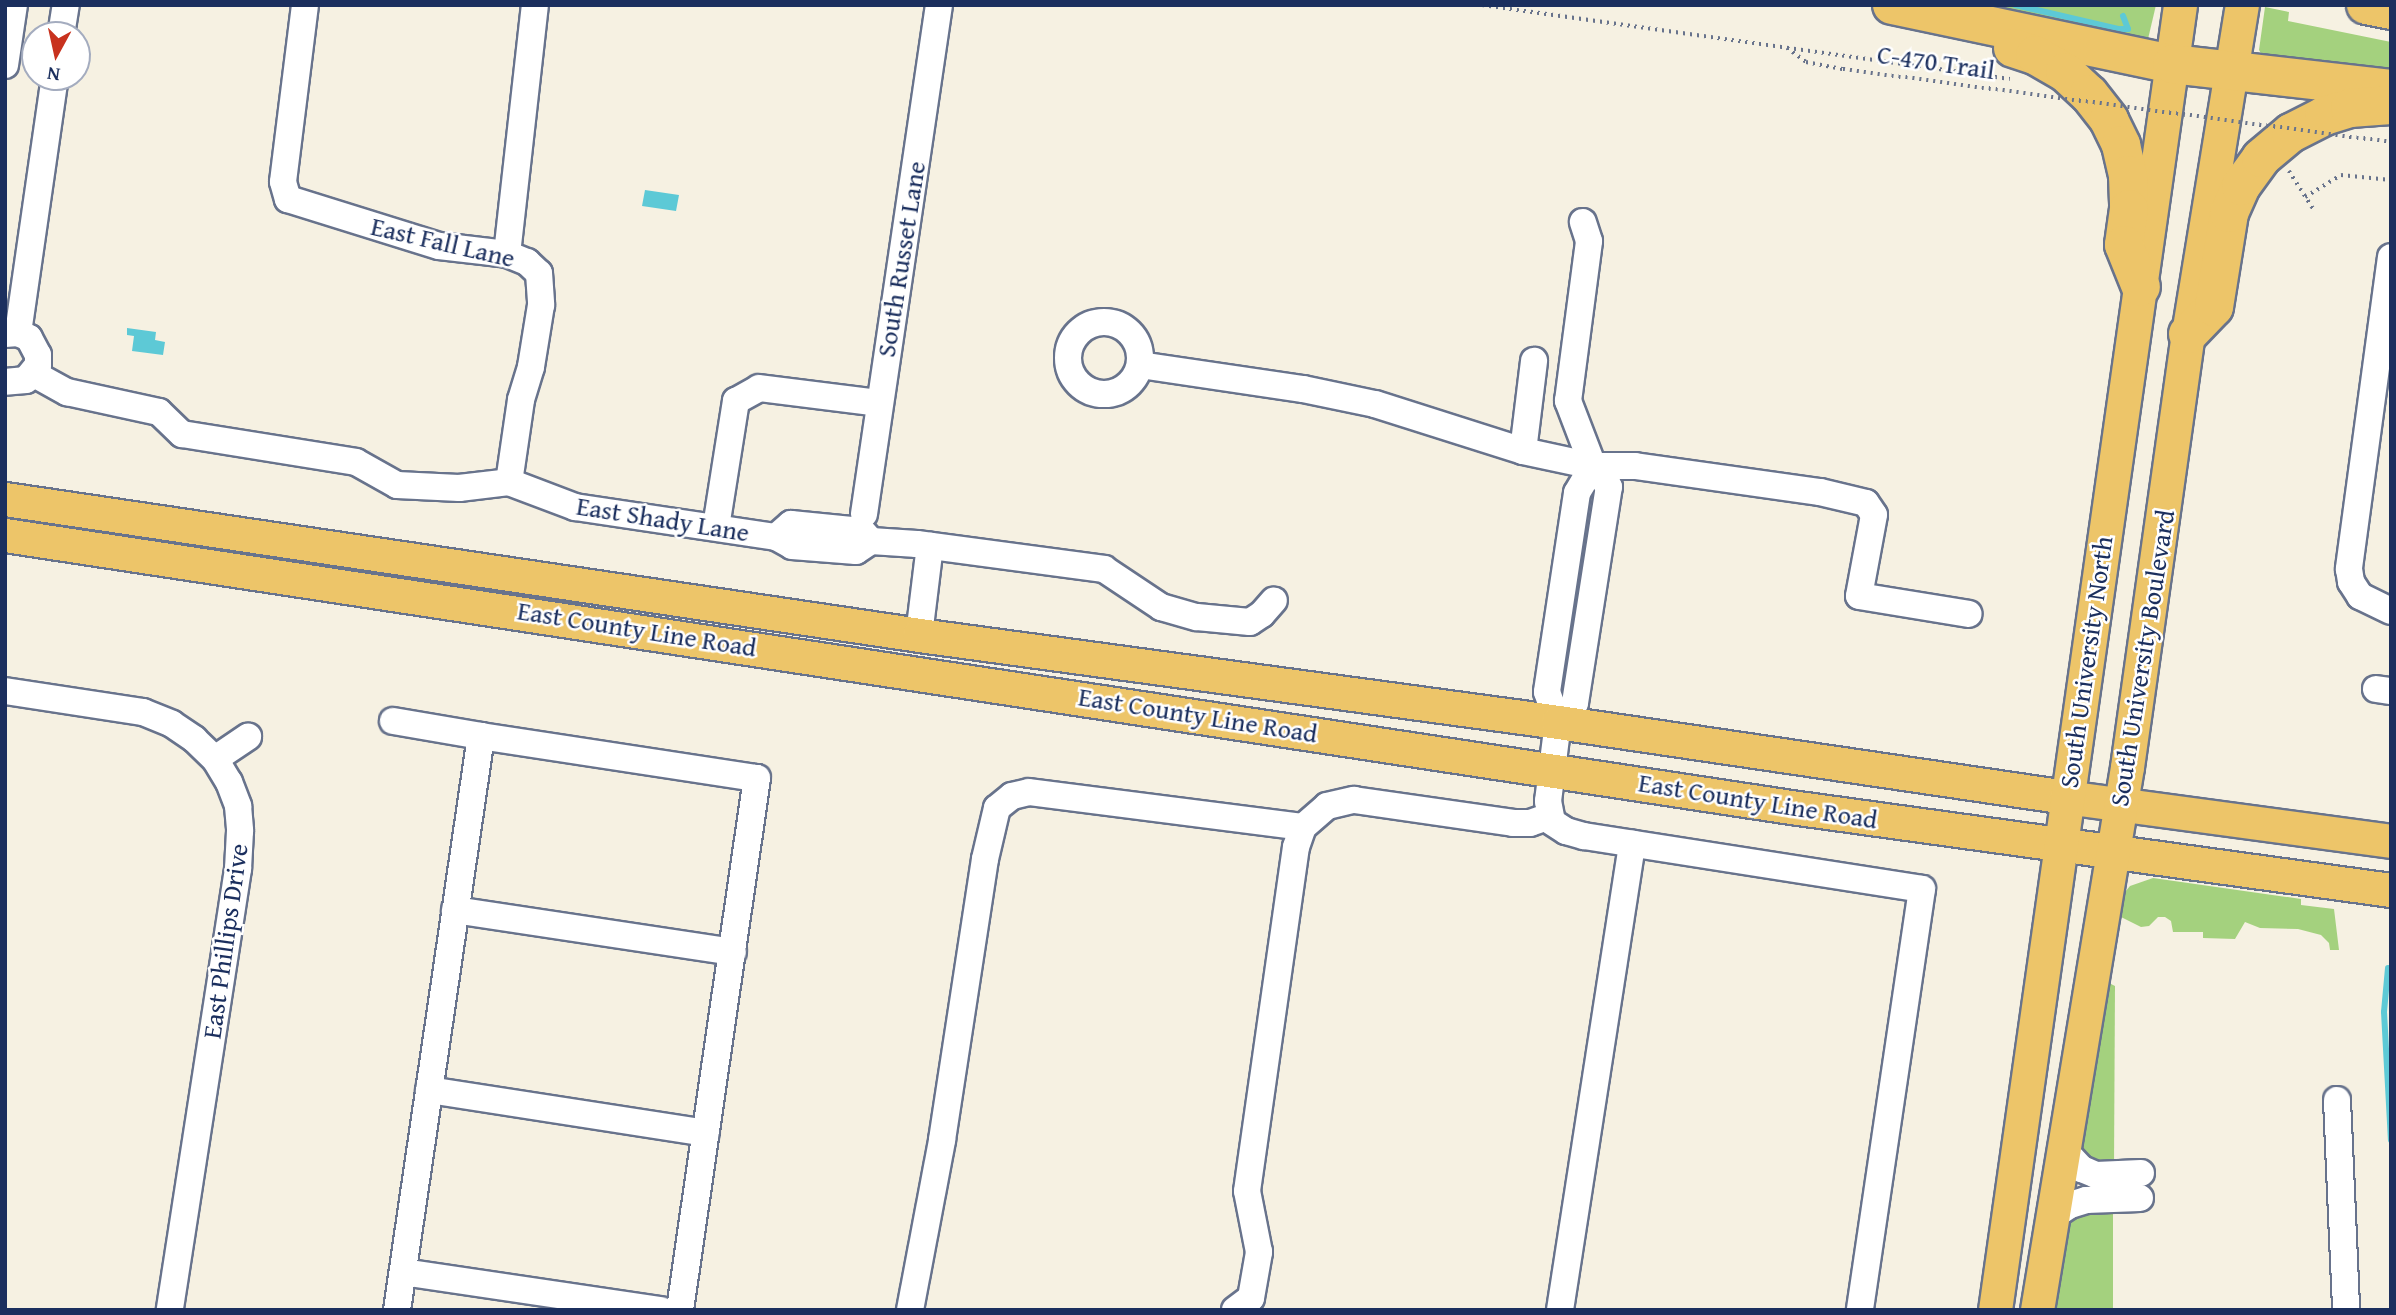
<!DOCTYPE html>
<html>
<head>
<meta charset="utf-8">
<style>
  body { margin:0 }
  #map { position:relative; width:2396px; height:1315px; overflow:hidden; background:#f6f1e2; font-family:"Gentium Book Plus",serif }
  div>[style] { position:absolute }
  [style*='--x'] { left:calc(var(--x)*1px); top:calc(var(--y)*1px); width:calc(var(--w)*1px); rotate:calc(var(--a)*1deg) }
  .green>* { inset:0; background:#a4d17e }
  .water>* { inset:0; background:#5dc9d6 }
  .stream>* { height:6px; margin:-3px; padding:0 3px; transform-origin:3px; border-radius:3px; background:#5dc9d6 }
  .path>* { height:3.5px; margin-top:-1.75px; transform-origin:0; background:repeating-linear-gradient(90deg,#68738c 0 2px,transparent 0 7px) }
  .roads { filter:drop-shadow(2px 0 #68738c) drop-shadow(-2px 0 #68738c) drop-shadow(0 2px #68738c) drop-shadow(0 -2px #68738c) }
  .minor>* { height:26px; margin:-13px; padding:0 13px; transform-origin:13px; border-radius:13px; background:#fff }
  .minor>.ring { margin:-13px; padding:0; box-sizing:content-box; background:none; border:26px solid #fff; border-radius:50% }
  .major>* { height:33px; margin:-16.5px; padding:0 16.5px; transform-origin:16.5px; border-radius:16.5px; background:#edc569 }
  .highway>* { height:38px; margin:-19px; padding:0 19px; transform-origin:19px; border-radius:19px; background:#edc569 }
  .path-bridge>* { height:3.5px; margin-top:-1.75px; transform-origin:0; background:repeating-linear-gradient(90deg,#68738c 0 2px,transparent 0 7px) }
  span { translate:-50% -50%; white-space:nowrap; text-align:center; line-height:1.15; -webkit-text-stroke:5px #fff; paint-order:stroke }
  .street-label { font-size:26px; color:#1b2f5e }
  .frame { position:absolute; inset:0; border:7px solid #1b2f5e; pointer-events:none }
  .north { position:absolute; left:21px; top:21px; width:70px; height:70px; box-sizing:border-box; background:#fff; border:2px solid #a4acbf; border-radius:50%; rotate:188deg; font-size:19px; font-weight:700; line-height:28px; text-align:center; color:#1b2f5e }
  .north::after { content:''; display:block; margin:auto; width:24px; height:32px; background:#c8321e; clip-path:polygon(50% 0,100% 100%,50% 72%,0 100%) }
</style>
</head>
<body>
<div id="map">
  <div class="green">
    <i style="clip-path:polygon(1965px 5px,2156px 5px,2148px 39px)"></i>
    <i style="clip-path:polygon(2265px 7px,2289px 12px,2288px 21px,2391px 42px,2391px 74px,2262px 55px,2259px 50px)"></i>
    <i style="clip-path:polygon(2153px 878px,2301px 899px,2301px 905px,2334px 909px,2339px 950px,2330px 950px,2329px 943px,2321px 935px,2298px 929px,2260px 928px,2245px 922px,2235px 939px,2203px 938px,2203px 932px,2173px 932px,2171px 921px,2165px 917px,2158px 917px,2149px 926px,2141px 927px,2117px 915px,2120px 898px,2130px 886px)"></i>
    <i style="clip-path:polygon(2105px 981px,2115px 986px,2114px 1167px,2098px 1167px,2081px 1146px)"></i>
    <i style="clip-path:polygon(2113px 1207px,2113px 1310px,2053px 1310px,2071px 1216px)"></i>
  </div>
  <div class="water">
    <i style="clip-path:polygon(645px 190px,679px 195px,676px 211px,642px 206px)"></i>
    <i style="clip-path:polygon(127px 328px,156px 332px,155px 340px,165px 342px,163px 355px,132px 351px,134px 336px,127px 335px)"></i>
  </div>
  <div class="stream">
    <i style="--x:2015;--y:5;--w:107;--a:13"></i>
    <i style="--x:2119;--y:29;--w:9;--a:0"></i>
    <i style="--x:2128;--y:29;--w:14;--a:-111"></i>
    <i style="--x:2388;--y:968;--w:44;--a:95.2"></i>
    <i style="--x:2384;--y:1012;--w:128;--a:86.9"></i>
  </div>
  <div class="path">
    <i style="--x:1482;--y:5;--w:533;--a:7.98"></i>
    <i style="--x:1787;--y:48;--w:24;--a:36"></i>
    <i style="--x:1806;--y:62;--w:38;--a:11"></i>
    <i style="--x:2289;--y:171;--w:46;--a:57.3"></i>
    <i style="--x:2305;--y:197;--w:42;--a:-31.4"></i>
    <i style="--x:2341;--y:175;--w:50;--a:5.7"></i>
  </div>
  <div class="roads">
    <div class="minor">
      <i style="--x:305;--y:5;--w:178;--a:97.1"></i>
      <i style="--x:283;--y:182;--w:18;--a:74"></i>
      <i style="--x:288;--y:199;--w:158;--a:17.3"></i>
      <i style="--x:439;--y:246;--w:68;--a:6.7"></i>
      <i style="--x:507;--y:254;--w:22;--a:22"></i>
      <i style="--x:527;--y:262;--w:16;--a:43"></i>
      <i style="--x:539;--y:273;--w:32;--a:86"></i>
      <i style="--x:541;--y:305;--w:63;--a:99.2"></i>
      <i style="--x:531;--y:367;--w:34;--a:107"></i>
      <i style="--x:521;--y:400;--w:83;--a:98.3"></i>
      <i style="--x:61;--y:35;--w:30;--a:-81"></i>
      <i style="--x:5;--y:65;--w:61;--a:-81.5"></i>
      <i style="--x:507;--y:254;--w:251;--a:-83.6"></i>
      <i style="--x:2391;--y:257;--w:315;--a:97.7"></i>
      <i style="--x:2349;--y:569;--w:13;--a:81"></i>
      <i style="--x:2351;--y:582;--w:17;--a:57"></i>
      <i style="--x:2360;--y:596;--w:34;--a:26"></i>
      <i class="ring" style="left:1068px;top:322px;width:46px;height:46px"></i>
      <i style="--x:18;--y:333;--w:259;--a:-81.8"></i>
      <i style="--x:5;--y:334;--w:13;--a:-4"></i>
      <i style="--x:18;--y:333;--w:12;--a:24"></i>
      <i style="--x:29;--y:338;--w:19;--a:62"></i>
      <i style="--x:38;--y:355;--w:10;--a:90"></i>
      <i style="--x:38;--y:365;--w:19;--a:129"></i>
      <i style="--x:26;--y:380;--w:21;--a:175"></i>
      <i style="--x:1140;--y:365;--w:165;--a:8.4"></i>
      <i style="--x:1303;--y:389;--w:74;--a:11.8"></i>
      <i style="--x:1375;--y:404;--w:155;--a:17.6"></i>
      <i style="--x:1523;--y:451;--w:72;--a:12.1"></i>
      <i style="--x:1593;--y:466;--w:42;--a:0"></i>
      <i style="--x:1635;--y:466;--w:187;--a:8"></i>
      <i style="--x:1820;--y:492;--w:47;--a:13.4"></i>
      <i style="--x:1866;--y:503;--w:14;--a:56"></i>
      <i style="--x:1874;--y:515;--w:82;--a:100.5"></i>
      <i style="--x:1859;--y:596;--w:111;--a:9.3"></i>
      <i style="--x:34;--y:374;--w:38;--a:29"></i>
      <i style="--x:67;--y:392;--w:94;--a:12.3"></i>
      <i style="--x:159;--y:412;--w:32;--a:44"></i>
      <i style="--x:182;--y:434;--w:176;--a:9.1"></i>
      <i style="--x:356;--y:462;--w:47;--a:29.3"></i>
      <i style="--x:397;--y:485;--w:62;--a:2.8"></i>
      <i style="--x:459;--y:488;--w:50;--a:-6.8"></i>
      <i style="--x:509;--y:482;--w:71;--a:20.7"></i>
      <i style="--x:575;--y:507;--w:203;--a:8.5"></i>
      <i style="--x:776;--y:537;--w:18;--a:29"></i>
      <i style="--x:792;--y:546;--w:64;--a:4.5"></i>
      <i style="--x:856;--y:551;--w:18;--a:-34"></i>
      <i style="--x:871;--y:541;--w:46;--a:3.7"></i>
      <i style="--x:917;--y:544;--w:189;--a:7.6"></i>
      <i style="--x:1104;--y:569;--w:69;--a:33.7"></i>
      <i style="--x:1161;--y:607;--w:37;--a:16"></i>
      <i style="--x:1197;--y:617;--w:53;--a:5.4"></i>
      <i style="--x:1250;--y:622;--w:14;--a:-34"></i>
      <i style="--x:1262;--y:614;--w:18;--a:-49"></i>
      <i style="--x:1523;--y:451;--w:91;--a:-83"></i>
      <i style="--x:1593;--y:466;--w:31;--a:121"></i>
      <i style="--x:1577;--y:493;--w:201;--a:98.6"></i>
      <i style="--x:1547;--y:692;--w:32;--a:70"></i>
      <i style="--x:1558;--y:722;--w:80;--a:97.2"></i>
      <i style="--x:1548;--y:801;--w:21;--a:79"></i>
      <i style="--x:1552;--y:822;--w:17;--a:33"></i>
      <i style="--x:1566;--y:831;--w:19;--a:16"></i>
      <i style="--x:1584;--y:836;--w:342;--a:8.9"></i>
      <i style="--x:1922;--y:889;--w:426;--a:98.4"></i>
      <i style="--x:864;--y:514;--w:514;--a:-81.62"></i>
      <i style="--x:716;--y:527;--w:128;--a:-81"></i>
      <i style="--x:736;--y:401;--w:26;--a:-29"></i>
      <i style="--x:759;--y:388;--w:121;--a:7.1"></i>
      <i style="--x:776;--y:537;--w:20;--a:-41"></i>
      <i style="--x:791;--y:524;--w:71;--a:5.6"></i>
      <i style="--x:862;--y:531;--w:13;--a:48"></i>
      <i style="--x:919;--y:635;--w:90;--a:-83"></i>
      <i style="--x:2376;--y:689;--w:15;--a:8"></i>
      <i style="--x:5;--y:691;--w:140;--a:8.7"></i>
      <i style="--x:143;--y:712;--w:31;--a:22"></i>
      <i style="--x:172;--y:724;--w:27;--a:34"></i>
      <i style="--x:194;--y:739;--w:29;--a:44"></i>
      <i style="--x:215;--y:759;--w:27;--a:59"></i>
      <i style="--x:229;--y:782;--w:26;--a:69"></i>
      <i style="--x:238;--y:806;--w:25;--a:85"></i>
      <i style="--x:240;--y:831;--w:38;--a:93"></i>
      <i style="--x:238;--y:869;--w:446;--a:98.8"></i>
      <i style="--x:393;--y:721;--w:89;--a:9.7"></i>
      <i style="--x:1558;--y:722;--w:25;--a:-48"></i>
      <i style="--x:1575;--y:703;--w:219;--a:-81.1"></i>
      <i style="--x:1609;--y:487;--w:26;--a:-127"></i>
      <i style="--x:1593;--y:466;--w:70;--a:-111"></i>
      <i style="--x:1568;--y:401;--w:161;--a:-82.5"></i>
      <i style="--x:1589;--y:241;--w:20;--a:-108"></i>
      <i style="--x:215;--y:759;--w:40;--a:-34"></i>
      <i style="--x:455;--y:910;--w:281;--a:8.6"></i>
      <i style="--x:429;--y:1090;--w:280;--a:8.8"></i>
      <i style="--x:2337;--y:1100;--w:210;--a:87.5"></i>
      <i style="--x:2065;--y:1151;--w:25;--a:47"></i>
      <i style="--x:2082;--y:1169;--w:15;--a:23"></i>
      <i style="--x:2096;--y:1175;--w:45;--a:-2.5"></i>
      <i style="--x:2055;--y:1215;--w:18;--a:-34"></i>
      <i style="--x:2070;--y:1205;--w:17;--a:-17"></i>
      <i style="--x:2086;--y:1200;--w:54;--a:-2.1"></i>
      <i style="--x:403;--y:1272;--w:261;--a:8.4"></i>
      <i style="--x:397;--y:1310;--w:580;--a:-81.67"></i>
      <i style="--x:481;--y:736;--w:279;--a:8.7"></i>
      <i style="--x:757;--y:778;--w:538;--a:98.24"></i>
      <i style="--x:910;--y:1310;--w:173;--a:-79.3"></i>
      <i style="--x:942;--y:1140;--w:284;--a:-81.3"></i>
      <i style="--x:985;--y:859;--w:52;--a:-76.8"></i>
      <i style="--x:997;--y:808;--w:19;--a:-39"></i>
      <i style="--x:1012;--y:796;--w:17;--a:-13"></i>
      <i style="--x:1029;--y:792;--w:276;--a:7.3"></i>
      <i style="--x:1235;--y:1310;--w:20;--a:-37"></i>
      <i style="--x:1251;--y:1298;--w:47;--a:-80.1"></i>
      <i style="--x:1259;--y:1252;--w:62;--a:-101.1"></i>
      <i style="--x:1247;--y:1191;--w:347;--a:-81.9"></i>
      <i style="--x:1296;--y:847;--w:21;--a:-71"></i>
      <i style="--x:1303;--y:827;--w:32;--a:-41"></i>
      <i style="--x:1327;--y:806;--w:28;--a:-13"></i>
      <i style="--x:1354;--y:800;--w:161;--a:8.2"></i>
      <i style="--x:1513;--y:823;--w:17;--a:0"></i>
      <i style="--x:1530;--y:823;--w:21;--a:-19"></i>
      <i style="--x:1560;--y:1310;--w:472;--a:-81.2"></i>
    </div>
    <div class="major">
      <i style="--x:5;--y:499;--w:924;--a:8.46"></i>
      <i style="--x:919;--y:635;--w:645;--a:7.75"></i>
      <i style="--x:1558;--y:722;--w:514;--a:8.4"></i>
      <i style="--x:2066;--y:797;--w:328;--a:7.7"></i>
      <i style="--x:5;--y:535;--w:1807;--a:8.66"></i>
      <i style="--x:1791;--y:807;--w:606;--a:7.88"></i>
      <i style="--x:1995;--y:1310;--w:1318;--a:-81.93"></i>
      <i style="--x:2037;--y:1310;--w:550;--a:-80.59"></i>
      <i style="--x:2127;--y:767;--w:437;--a:-82"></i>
      <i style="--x:2188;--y:334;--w:333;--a:-80.7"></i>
    </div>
    <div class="highway">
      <i style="--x:1892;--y:5;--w:286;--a:11.9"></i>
      <i style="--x:2172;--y:64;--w:220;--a:6.5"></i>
      <i style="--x:2366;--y:5;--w:25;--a:11"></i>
      <i style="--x:2013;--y:48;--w:23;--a:18"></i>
      <i style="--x:2035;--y:55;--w:34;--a:30"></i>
      <i style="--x:2065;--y:72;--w:33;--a:43"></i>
      <i style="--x:2089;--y:94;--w:33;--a:52"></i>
      <i style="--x:2109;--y:120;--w:28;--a:64"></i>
      <i style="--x:2121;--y:145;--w:31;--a:77"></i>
      <i style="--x:2128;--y:175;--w:34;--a:88"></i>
      <i style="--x:2129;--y:209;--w:36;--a:98"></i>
      <i style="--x:2124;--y:245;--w:45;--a:68"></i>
      <i style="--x:2188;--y:334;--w:37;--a:-46"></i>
      <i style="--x:2214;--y:307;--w:95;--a:-80.9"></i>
      <i style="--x:2229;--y:213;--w:30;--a:-66"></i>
      <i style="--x:2241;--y:186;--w:34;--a:-54"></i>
      <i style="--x:2261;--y:158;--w:39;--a:-40"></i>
      <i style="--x:2291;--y:133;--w:37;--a:-27"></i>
      <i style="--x:2324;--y:116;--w:27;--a:-17"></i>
      <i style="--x:2350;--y:108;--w:41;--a:-4.2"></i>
    </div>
  </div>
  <div class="path-bridge">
    <i style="--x:1843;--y:69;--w:553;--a:7.59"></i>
  </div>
  <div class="street-label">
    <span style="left:1936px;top:62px;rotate:8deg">C-470 Trail</span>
    <span style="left:443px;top:242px;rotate:13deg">East Fall Lane</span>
    <span style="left:901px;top:259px;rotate:-81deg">South Russet Lane</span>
    <span style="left:663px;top:519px;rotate:9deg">East Shady Lane</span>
    <span style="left:637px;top:629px;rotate:9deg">East County Line Road</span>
    <span style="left:2142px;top:658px;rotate:-81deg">South University Boulevard</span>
    <span style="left:2086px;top:662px;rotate:-82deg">South University North</span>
    <span style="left:1198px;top:715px;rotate:9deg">East County Line Road</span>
    <span style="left:1758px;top:801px;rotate:9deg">East County Line Road</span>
    <span style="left:225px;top:941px;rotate:-82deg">East Phillips Drive</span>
  </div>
  <div class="frame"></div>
  <div class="north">N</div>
</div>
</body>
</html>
